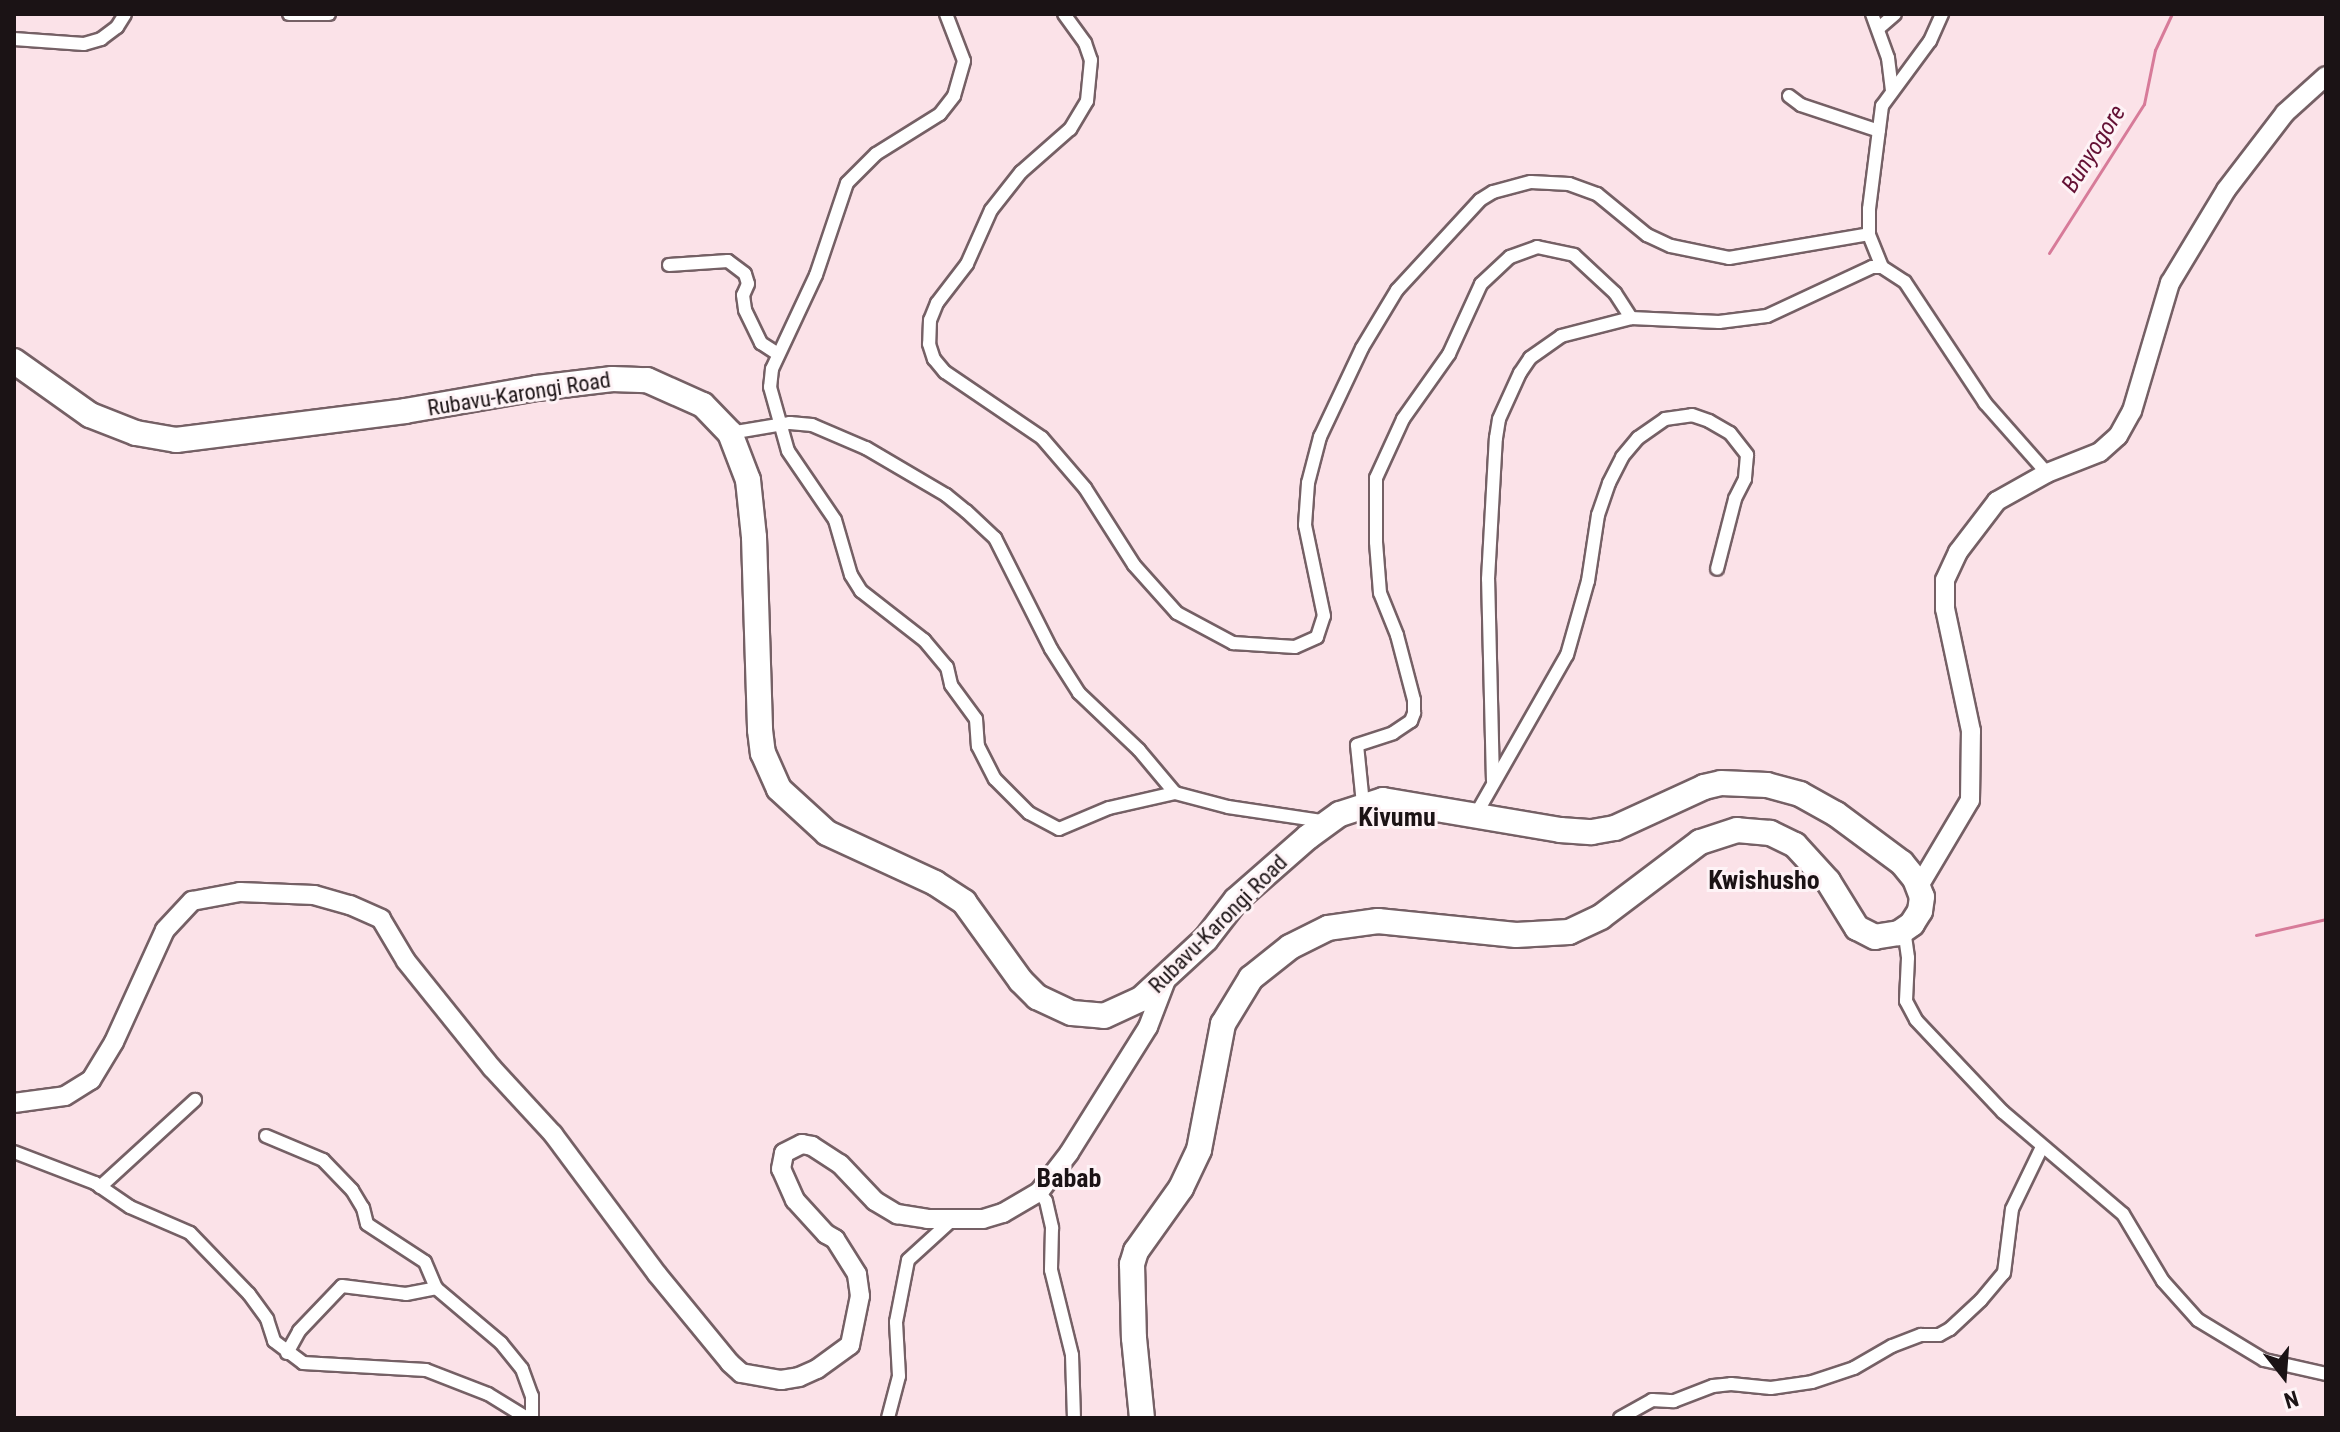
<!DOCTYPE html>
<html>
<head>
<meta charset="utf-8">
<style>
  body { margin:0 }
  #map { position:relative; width:2340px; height:1432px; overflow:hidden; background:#fbe2e8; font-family:"Roboto Condensed",sans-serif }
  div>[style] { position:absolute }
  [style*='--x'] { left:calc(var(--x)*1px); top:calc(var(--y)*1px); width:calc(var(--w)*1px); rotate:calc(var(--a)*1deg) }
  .stream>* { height:3px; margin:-1.5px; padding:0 1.5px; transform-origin:1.5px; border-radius:1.5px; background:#d77b99 }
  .roads { filter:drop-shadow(2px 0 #756065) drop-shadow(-2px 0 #756065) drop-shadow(0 2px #756065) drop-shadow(0 -2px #756065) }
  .street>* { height:12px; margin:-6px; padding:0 6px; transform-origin:6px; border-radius:6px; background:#fff }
  .secondary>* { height:18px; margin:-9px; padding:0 9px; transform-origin:9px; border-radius:9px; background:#fff }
  .highway>* { height:24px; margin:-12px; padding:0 12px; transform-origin:12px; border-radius:12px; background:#fff }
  span { translate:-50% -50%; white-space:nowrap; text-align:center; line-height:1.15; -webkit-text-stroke:6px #fef3f6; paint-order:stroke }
  .street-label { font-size:22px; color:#1b1315 }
  .water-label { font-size:24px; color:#641135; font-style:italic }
  .quarter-label { font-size:26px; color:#1b1315; font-weight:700 }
  .frame { position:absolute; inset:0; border:16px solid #1b1315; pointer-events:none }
  .north { position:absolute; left:2244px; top:1336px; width:80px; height:80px; -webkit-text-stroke:6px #fef3f6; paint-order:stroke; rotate:163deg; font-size:22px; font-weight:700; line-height:32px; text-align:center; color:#1b1315 }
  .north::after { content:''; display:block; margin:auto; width:28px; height:36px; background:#1b1315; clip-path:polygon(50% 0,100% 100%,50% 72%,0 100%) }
</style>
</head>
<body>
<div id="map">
  <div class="stream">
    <i style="--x:2049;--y:253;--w:177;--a:-57.5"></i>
    <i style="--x:2144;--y:104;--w:55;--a:-78.5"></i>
    <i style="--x:2155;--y:50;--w:40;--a:-65"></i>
    <i style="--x:2256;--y:935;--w:72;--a:-12.9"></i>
  </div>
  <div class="roads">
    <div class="street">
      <i style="--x:289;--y:14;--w:40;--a:0"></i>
      <i style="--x:946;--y:14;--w:50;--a:69"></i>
      <i style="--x:964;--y:61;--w:36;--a:106"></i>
      <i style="--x:954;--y:96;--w:23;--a:128"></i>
      <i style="--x:940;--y:114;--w:75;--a:148"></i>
      <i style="--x:876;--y:154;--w:41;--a:135"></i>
      <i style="--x:847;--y:183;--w:97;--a:108.6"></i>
      <i style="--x:816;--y:275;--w:104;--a:115.1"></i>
      <i style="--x:772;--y:369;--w:18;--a:96"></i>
      <i style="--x:770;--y:387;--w:66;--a:74.3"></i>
      <i style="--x:788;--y:451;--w:83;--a:55.7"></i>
      <i style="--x:835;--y:520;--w:57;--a:73.8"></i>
      <i style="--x:851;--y:575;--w:19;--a:58"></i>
      <i style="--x:861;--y:591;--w:80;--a:37.9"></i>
      <i style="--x:924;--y:640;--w:35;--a:50"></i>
      <i style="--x:947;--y:667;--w:18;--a:77"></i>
      <i style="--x:951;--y:685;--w:42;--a:53.7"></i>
      <i style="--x:976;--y:719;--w:27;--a:86"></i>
      <i style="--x:978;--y:746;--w:37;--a:63"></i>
      <i style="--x:995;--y:779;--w:48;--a:45"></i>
      <i style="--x:1029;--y:813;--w:34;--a:28"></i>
      <i style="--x:1059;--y:829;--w:54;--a:-22.8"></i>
      <i style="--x:1109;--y:808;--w:68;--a:-12.8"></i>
      <i style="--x:1175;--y:793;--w:55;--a:14.8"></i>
      <i style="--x:1228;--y:807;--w:101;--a:8.5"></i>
      <i style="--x:1064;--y:14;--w:36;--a:54"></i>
      <i style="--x:1085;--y:43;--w:18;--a:71"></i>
      <i style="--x:1091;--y:60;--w:41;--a:95.6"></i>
      <i style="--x:1087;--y:101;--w:33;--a:121"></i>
      <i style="--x:1070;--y:129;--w:65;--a:138.7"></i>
      <i style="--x:1021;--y:172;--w:48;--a:128.3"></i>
      <i style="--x:991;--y:210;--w:59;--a:114"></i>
      <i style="--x:967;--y:264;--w:49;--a:127.6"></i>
      <i style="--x:937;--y:303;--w:18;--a:112"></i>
      <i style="--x:930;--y:320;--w:24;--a:92"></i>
      <i style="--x:929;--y:344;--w:16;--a:72"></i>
      <i style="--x:934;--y:359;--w:17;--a:50"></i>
      <i style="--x:945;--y:372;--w:117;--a:34.2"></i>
      <i style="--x:1042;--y:438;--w:66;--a:49.3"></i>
      <i style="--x:1085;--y:488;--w:91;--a:57.5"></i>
      <i style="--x:1134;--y:565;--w:64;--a:48.1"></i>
      <i style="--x:1177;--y:613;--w:64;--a:28.2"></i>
      <i style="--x:1233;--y:643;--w:62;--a:3.7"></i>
      <i style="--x:1295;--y:647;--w:24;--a:-24"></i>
      <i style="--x:1317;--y:637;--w:22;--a:-72"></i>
      <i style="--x:1324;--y:616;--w:93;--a:-101.8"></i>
      <i style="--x:1305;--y:525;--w:42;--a:-85.9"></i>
      <i style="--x:1308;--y:483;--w:48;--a:-75.4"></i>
      <i style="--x:1320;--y:437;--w:98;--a:-64.7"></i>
      <i style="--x:1362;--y:348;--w:68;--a:-58.9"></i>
      <i style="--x:1397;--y:290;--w:122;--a:-47.3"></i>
      <i style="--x:1480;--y:200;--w:15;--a:-32"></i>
      <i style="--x:1493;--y:192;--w:39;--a:-15"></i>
      <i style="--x:1531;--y:182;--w:38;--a:3"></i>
      <i style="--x:1569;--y:184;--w:30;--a:20"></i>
      <i style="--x:1597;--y:194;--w:65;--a:39.4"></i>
      <i style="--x:1647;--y:235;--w:26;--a:25"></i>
      <i style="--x:1671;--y:246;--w:59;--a:11.7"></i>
      <i style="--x:1729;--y:258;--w:142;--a:-9.7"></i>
      <i style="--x:1872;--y:14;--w:47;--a:70"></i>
      <i style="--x:1888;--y:58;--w:32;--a:83"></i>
      <i style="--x:1879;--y:28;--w:21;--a:-41"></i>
      <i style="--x:14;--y:39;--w:70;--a:4.1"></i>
      <i style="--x:84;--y:44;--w:18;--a:-16"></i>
      <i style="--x:101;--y:39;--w:20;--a:-37"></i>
      <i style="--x:117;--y:27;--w:15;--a:-58"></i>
      <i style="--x:1789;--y:96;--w:15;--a:37"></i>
      <i style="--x:1801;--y:105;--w:82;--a:18.4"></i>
      <i style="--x:669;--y:265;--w:59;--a:-3.9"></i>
      <i style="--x:728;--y:261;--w:21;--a:37"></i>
      <i style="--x:745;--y:274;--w:10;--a:73"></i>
      <i style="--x:748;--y:284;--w:12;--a:114"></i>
      <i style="--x:743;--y:295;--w:15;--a:82"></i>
      <i style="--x:745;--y:310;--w:37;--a:64"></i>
      <i style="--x:761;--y:343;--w:20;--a:33"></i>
      <i style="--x:1882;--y:267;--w:35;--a:-112"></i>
      <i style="--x:1869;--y:234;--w:25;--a:-90"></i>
      <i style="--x:1869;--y:209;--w:104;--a:-82.8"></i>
      <i style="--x:1882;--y:106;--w:81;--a:-53.6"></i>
      <i style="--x:1930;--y:41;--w:30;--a:-66"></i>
      <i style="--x:730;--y:433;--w:61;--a:-9.5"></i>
      <i style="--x:790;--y:423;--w:22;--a:5"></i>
      <i style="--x:812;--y:425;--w:59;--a:23.1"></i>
      <i style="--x:866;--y:448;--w:93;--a:30.4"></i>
      <i style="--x:946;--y:495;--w:26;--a:39"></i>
      <i style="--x:966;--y:511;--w:40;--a:43"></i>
      <i style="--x:995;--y:538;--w:124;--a:63.2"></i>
      <i style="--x:1051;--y:649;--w:52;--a:57.5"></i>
      <i style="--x:1079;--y:693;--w:83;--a:43.5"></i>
      <i style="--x:1139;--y:750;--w:56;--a:50.1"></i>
      <i style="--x:1493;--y:781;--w:202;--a:-91.4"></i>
      <i style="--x:1488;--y:579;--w:141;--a:-86.8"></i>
      <i style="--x:1496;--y:438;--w:19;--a:-81"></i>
      <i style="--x:1499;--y:419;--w:51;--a:-65.5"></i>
      <i style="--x:1520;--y:373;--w:18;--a:-56"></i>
      <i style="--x:1530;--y:358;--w:38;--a:-35"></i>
      <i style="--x:1561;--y:336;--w:72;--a:-14.4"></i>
      <i style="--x:1631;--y:318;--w:88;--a:2.6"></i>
      <i style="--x:1719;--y:322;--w:48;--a:-7.1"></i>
      <i style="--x:1767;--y:316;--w:116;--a:-25"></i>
      <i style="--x:1872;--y:267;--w:10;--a:0"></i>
      <i style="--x:1882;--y:267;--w:27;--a:33"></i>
      <i style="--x:1905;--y:282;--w:145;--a:56.5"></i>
      <i style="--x:1985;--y:403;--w:94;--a:48.5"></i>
      <i style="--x:1363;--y:804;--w:59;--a:-95.8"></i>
      <i style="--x:1357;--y:745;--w:38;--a:-18"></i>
      <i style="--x:1393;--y:733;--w:22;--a:-34"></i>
      <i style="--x:1411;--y:721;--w:9;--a:-69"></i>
      <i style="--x:1414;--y:713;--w:13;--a:-90"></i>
      <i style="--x:1414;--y:700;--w:67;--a:-104.7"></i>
      <i style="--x:1397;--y:635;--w:45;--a:-112"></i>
      <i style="--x:1380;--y:593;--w:51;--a:-94.5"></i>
      <i style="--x:1376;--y:542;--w:64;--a:-90"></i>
      <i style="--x:1376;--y:478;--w:65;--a:-65.4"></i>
      <i style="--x:1403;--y:419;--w:80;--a:-54.7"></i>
      <i style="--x:1449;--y:354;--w:77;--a:-65.4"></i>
      <i style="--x:1481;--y:284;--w:40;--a:-43"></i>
      <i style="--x:1510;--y:257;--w:29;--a:-20"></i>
      <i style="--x:1537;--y:247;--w:38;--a:12"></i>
      <i style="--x:1574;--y:255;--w:56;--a:42.8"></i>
      <i style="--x:1615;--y:293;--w:30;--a:57"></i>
      <i style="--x:1475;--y:816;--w:185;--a:-60.3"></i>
      <i style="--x:1567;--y:655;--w:77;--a:-74.2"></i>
      <i style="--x:1588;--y:581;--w:67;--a:-81.4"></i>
      <i style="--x:1598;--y:515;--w:34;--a:-71"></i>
      <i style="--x:1609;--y:483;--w:29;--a:-63"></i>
      <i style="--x:1622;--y:457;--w:25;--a:-50"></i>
      <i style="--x:1638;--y:438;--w:33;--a:-35"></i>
      <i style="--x:1665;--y:419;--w:27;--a:-8"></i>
      <i style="--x:1692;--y:415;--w:18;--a:19"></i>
      <i style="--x:1709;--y:421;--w:24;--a:30"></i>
      <i style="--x:1730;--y:433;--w:28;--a:52"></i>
      <i style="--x:1747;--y:455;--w:24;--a:95"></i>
      <i style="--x:1745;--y:479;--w:22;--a:117"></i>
      <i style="--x:1735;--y:499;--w:72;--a:104.4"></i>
      <i style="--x:1904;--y:929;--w:29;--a:82"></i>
      <i style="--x:1908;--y:958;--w:43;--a:92.7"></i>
      <i style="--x:1906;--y:1001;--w:21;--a:62"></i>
      <i style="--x:1916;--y:1020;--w:127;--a:46.6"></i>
      <i style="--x:2003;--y:1112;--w:157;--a:40.4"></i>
      <i style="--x:2123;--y:1214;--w:78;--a:59.2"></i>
      <i style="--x:2163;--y:1281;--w:52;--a:48.1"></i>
      <i style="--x:2198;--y:1320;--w:77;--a:31.2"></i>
      <i style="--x:2264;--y:1360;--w:64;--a:12.7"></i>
      <i style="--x:266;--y:1136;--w:62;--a:22.8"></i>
      <i style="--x:323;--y:1160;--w:42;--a:46"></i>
      <i style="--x:352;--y:1190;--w:21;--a:59"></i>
      <i style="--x:363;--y:1208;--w:16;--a:76"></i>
      <i style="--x:367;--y:1224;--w:69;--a:33.2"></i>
      <i style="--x:425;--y:1262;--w:28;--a:67"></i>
      <i style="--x:14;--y:1152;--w:87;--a:20.9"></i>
      <i style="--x:95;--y:1183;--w:42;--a:34.4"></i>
      <i style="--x:130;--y:1207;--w:65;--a:23.4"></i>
      <i style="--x:190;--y:1233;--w:85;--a:46"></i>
      <i style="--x:249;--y:1294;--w:31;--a:54"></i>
      <i style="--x:267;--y:1319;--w:23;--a:72"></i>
      <i style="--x:274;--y:1341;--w:36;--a:37"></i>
      <i style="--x:303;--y:1363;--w:123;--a:3.3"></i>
      <i style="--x:426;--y:1370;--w:66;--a:21.2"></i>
      <i style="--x:488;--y:1394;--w:46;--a:31.6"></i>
      <i style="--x:100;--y:1187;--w:129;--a:-42.5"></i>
      <i style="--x:1039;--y:1192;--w:11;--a:52"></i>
      <i style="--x:1046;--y:1201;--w:28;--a:77"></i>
      <i style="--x:1052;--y:1228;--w:42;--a:91.4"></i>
      <i style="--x:1051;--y:1270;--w:88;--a:76.1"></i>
      <i style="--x:1072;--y:1355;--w:63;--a:88.2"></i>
      <i style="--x:287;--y:1353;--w:25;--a:-61"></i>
      <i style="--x:299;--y:1331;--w:62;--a:-46.3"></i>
      <i style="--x:342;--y:1286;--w:64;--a:7.1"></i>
      <i style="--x:406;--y:1294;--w:31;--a:-11"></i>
      <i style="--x:436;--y:1288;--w:85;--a:40.2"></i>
      <i style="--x:501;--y:1343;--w:33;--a:51"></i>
      <i style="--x:522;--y:1369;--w:29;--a:70"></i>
      <i style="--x:532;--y:1396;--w:22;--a:90"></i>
      <i style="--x:888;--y:1418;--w:43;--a:-75.3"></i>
      <i style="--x:899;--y:1376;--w:54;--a:-93.2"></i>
      <i style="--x:896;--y:1322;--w:63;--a:-79"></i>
      <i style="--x:908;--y:1260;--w:59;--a:-42.3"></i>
      <i style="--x:1620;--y:1418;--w:37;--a:-29"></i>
      <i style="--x:1652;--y:1400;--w:22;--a:3"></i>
      <i style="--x:1674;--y:1401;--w:42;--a:-21"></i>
      <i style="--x:1713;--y:1386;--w:18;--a:-6"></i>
      <i style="--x:1731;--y:1384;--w:40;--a:5.7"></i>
      <i style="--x:1771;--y:1388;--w:41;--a:-8.3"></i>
      <i style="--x:1812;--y:1382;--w:44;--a:-18.4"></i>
      <i style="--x:1854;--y:1368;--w:44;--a:-30.1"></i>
      <i style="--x:1892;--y:1346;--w:31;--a:-21"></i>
      <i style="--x:1921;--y:1335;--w:18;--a:0"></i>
      <i style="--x:1939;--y:1335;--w:13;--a:-29"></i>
      <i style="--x:1950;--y:1329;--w:42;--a:-43.1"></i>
      <i style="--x:1981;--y:1300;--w:35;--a:-50"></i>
      <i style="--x:2004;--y:1273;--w:64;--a:-82.9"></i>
      <i style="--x:2012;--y:1209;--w:69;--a:-64.2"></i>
    </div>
    <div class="secondary">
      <i style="--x:1919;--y:886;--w:100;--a:-59.3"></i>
      <i style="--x:1970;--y:800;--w:69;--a:-89.2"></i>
      <i style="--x:1971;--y:731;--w:125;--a:-102"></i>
      <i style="--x:1945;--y:609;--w:29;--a:-90"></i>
      <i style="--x:1945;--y:580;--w:31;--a:-65"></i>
      <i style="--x:1958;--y:552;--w:64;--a:-52.6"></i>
      <i style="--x:1997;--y:501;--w:57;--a:-29.2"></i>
      <i style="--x:2047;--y:473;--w:57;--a:-21.6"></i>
      <i style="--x:2100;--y:452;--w:24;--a:-42"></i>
      <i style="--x:2118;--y:436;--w:29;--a:-61"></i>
      <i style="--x:2132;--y:411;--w:134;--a:-73.5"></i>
      <i style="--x:2170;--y:283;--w:109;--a:-58.9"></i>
      <i style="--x:2226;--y:190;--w:97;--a:-52.5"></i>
      <i style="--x:2285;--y:113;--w:55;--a:-42.1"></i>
      <i style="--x:14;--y:1103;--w:51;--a:-7.8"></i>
      <i style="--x:65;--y:1096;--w:31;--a:-32"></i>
      <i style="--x:91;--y:1080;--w:44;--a:-58.8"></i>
      <i style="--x:114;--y:1042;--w:123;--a:-65.5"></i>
      <i style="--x:165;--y:930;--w:40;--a:-47"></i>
      <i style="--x:192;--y:901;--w:49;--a:-10.6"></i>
      <i style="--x:240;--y:892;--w:74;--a:2.3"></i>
      <i style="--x:314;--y:895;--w:37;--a:16"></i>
      <i style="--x:350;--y:905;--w:34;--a:24"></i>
      <i style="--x:381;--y:919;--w:49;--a:59.2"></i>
      <i style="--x:406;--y:961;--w:137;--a:51.2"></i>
      <i style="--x:492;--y:1068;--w:90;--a:47.3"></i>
      <i style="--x:553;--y:1134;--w:174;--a:53.4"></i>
      <i style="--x:657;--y:1274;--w:115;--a:50.6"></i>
      <i style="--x:730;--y:1363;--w:15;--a:42"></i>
      <i style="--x:741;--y:1373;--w:41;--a:9.9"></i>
      <i style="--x:781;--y:1380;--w:18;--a:-9"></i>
      <i style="--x:799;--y:1377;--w:20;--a:-24"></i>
      <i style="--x:817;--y:1369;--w:41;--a:-36"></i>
      <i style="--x:850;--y:1345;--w:50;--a:-78.5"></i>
      <i style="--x:860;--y:1296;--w:22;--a:-98"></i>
      <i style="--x:857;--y:1274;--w:41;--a:-122.2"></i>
      <i style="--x:835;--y:1239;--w:10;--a:-151"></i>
      <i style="--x:826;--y:1234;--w:46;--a:-132.4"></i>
      <i style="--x:795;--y:1200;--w:34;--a:-114"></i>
      <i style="--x:781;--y:1169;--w:16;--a:-79"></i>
      <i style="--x:784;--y:1153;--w:20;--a:-27"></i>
      <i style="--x:802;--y:1144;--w:10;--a:11"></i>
      <i style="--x:812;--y:1146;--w:33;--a:33"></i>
      <i style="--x:840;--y:1164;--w:51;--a:46.6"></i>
      <i style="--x:875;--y:1201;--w:26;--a:31"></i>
      <i style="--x:897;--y:1214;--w:30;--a:9"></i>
      <i style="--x:927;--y:1219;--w:56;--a:0"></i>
      <i style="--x:983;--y:1219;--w:21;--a:-17"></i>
      <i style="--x:1003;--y:1213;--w:42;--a:-30.3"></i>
      <i style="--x:1039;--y:1192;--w:49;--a:-52.4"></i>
      <i style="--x:1069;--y:1153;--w:149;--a:-57.9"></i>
      <i style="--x:1148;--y:1027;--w:50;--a:-69"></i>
    </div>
    <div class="highway">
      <i style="--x:14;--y:361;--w:93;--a:35.4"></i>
      <i style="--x:90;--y:415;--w:49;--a:21.4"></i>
      <i style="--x:136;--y:433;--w:41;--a:9.9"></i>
      <i style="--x:176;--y:440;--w:231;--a:-7.2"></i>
      <i style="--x:405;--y:411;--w:134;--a:-9.9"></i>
      <i style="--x:537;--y:388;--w:76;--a:-6.8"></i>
      <i style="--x:612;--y:379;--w:35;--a:2"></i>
      <i style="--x:647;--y:380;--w:61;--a:24.1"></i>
      <i style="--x:703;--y:405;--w:39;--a:46"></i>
      <i style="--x:730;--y:433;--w:50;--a:69"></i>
      <i style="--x:748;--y:480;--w:57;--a:84"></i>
      <i style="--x:754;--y:537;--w:193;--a:88.2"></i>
      <i style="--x:760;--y:730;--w:23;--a:83"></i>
      <i style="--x:763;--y:753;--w:39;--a:66"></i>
      <i style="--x:779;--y:789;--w:65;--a:42.5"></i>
      <i style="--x:827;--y:833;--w:119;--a:24.8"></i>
      <i style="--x:935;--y:883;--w:35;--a:33"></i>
      <i style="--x:964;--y:902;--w:97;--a:54.2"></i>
      <i style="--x:1021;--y:981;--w:23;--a:45"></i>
      <i style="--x:1037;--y:997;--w:38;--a:25"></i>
      <i style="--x:1072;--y:1013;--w:32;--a:5"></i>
      <i style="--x:1104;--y:1016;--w:41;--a:-24.7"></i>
      <i style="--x:1141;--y:999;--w:88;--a:-42.7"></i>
      <i style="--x:1206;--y:939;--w:49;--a:-52.4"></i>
      <i style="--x:1236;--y:900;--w:96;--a:-41.2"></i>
      <i style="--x:1308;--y:837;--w:39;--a:-36"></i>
      <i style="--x:1340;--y:814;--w:45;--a:-18"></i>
      <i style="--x:1383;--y:800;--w:180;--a:9.6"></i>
      <i style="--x:1560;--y:830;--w:32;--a:4"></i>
      <i style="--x:1592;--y:832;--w:23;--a:-10"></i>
      <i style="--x:1615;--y:828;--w:98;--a:-24.7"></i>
      <i style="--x:1704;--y:787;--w:17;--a:-13"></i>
      <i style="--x:1721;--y:783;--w:46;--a:2.5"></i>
      <i style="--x:1767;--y:785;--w:34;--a:15"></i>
      <i style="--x:1800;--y:794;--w:41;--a:29.1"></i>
      <i style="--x:1836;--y:814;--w:82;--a:36.6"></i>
      <i style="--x:1902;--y:863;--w:21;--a:51"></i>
      <i style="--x:1915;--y:879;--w:19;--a:69"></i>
      <i style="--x:1922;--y:897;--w:14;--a:98"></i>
      <i style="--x:1920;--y:911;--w:15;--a:122"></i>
      <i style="--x:1912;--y:924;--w:16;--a:145"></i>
      <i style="--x:1899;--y:933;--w:24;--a:171"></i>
      <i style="--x:1875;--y:937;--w:20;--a:-153"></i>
      <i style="--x:1857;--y:928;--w:55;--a:-121.7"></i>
      <i style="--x:1828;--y:881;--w:49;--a:-132.5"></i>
      <i style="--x:1795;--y:845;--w:28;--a:-154"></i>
      <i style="--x:1770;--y:833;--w:33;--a:-175"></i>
      <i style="--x:1737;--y:830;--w:39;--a:162"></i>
      <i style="--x:1700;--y:842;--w:124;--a:142.9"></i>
      <i style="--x:1601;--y:917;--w:35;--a:155"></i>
      <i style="--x:1569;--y:932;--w:53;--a:176.8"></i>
      <i style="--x:1516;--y:935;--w:139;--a:-174.2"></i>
      <i style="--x:1378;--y:921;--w:50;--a:172"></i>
      <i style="--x:1328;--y:928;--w:42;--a:153.4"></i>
      <i style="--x:1290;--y:947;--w:50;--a:141.5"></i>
      <i style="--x:1251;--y:978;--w:54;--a:121.3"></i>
      <i style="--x:1223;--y:1024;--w:128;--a:100.8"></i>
      <i style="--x:1199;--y:1150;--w:42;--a:115.3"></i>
      <i style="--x:1181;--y:1188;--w:77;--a:125.5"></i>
      <i style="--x:1136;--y:1251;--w:14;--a:107"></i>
      <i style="--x:1132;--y:1264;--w:74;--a:88.5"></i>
      <i style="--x:1134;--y:1338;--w:80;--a:84.3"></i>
    </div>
  </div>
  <div class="street-label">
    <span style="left:519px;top:394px;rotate:-9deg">Rubavu-Karongi Road</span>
    <span style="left:1218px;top:924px;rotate:-45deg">Rubavu-Karongi Road</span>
  </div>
  <div class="water-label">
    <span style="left:2094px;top:149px;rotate:-58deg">Bunyogore</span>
  </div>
  <div class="quarter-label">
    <span style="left:1397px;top:818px">Kivumu</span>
    <span style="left:1764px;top:881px">Kwishusho</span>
    <span style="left:1069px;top:1179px">Babab</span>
  </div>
  <div class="frame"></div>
  <div class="north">N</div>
</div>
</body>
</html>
